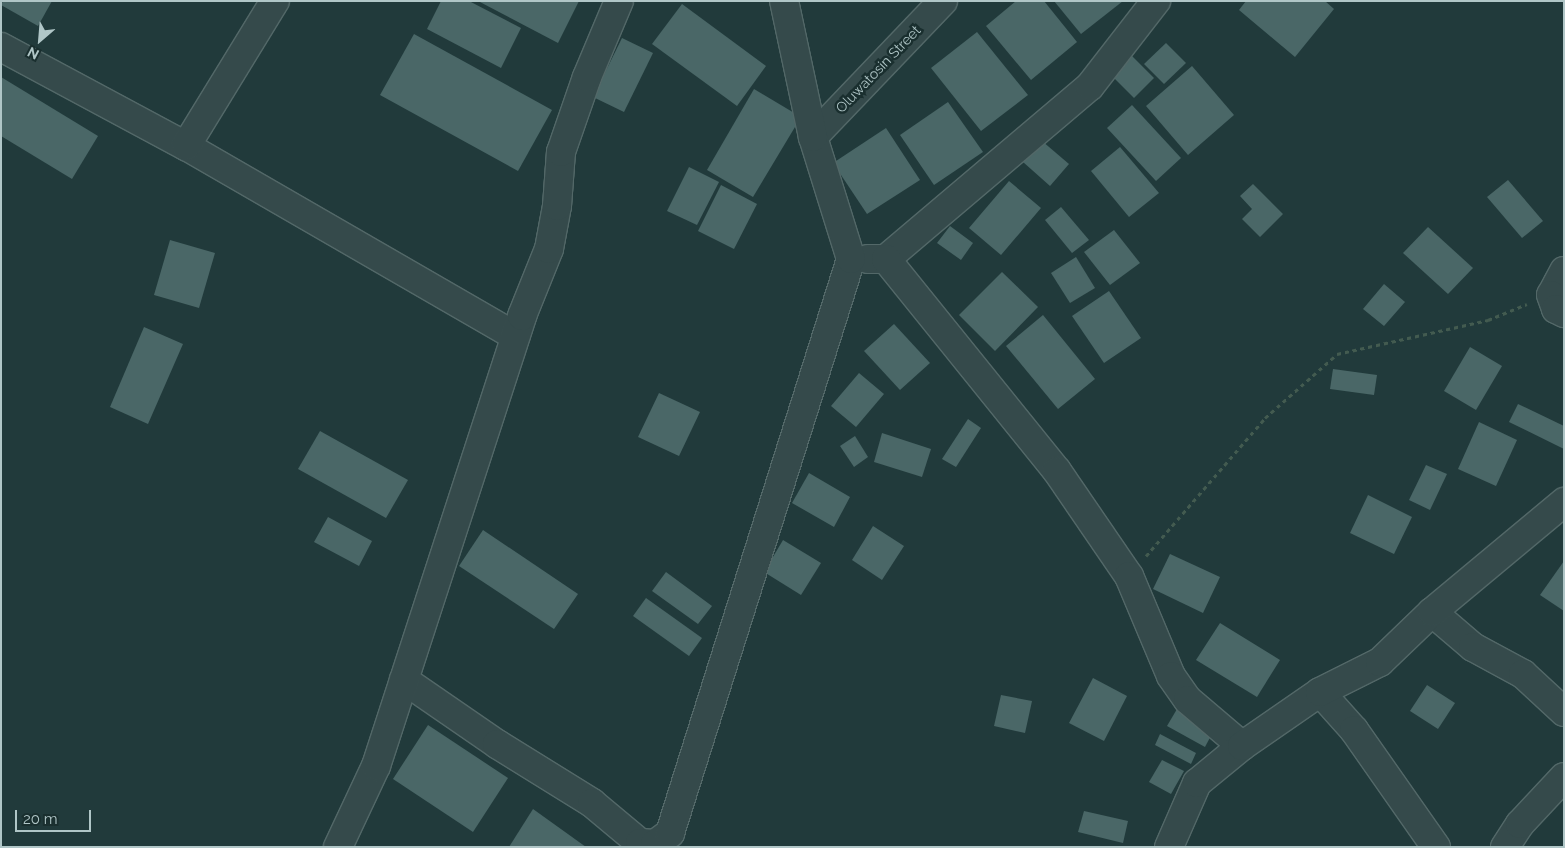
<!DOCTYPE html>
<html>
<head>
<meta charset="utf-8">
<style>
  body { margin:0 }
  #map { position:relative; width:1565px; height:848px; overflow:hidden; background:#213a3b; font-family:Raleway,sans-serif }
  div>[style] { position:absolute }
  [style*='--x'] { left:calc(var(--x)*1px); top:calc(var(--y)*1px); width:calc(var(--w)*1px); rotate:calc(var(--a)*1deg) }
  .building>* { inset:0; background:#4a6767 }
  .path>* { height:3px; margin-top:-1.5px; transform-origin:0; background:repeating-linear-gradient(90deg,#435b50 0 4px,transparent 0 8px) }
  .roads { filter:drop-shadow(1px 0 #536868) drop-shadow(-1px 0 #536868) drop-shadow(0 1px #536868) drop-shadow(0 -1px #536868) }
  .minor>* { height:28px; margin:-14px; padding:0 14px; transform-origin:14px; border-radius:14px; background:#354a4b }
  span { translate:-50% -50%; white-space:nowrap; text-align:center; line-height:1.15; -webkit-text-stroke:5px #1a2f2f; paint-order:stroke }
  .street-label { font-size:14px; color:#b0c6c7 }
  .frame { position:absolute; inset:0; border:2px solid #b0c6c7; pointer-events:none }
  .north { position:absolute; left:15px; top:15px; width:50px; height:50px; -webkit-text-stroke:4px #1a2f2f; paint-order:stroke; rotate:207deg; font-size:14px; font-weight:700; line-height:20px; text-align:center; color:#b0c6c7 }
  .north::after { content:''; display:block; margin:auto; width:18px; height:22px; background:#b0c6c7; clip-path:polygon(50% 0,100% 100%,50% 72%,0 100%) }
  .scale { position:absolute; left:15px; top:810px; width:76px; height:22px; box-sizing:border-box; border:2px solid #b0c6c7; border-top:0; padding-left:6px; font-size:15px; line-height:18px; white-space:nowrap; color:#b0c6c7; -webkit-text-stroke:4px #1a2f2f; paint-order:stroke }
</style>
</head>
<body>
<div id="map">
  <div class="building">
    <i style="clip-path:polygon(3px 1px,52px 1px,38px 26px,1px 5px)"></i>
    <i style="clip-path:polygon(441px 1px,469px 1px,521px 28px,501px 68px,427px 29px)"></i>
    <i style="clip-path:polygon(478px 1px,579px 1px,558px 43px)"></i>
    <i style="clip-path:polygon(1016px 1px,1044px 1px,1077px 42px,1031px 80px,986px 26px)"></i>
    <i style="clip-path:polygon(1054px 1px,1123px 1px,1081px 34px)"></i>
    <i style="clip-path:polygon(1246px 1px,1325px 1px,1334px 9px,1295px 57px,1239px 10px)"></i>
    <i style="clip-path:polygon(682px 4px,766px 66px,737px 106px,652px 44px)"></i>
    <i style="clip-path:polygon(977px 32px,1028px 95px,981px 131px,931px 68px)"></i>
    <i style="clip-path:polygon(414px 34px,552px 110px,518px 171px,380px 95px)"></i>
    <i style="clip-path:polygon(622px 38px,653px 53px,624px 112px,593px 97px)"></i>
    <i style="clip-path:polygon(1166px 43px,1186px 63px,1164px 84px,1144px 64px)"></i>
    <i style="clip-path:polygon(1128px 52px,1154px 78px,1134px 98px,1108px 72px)"></i>
    <i style="clip-path:polygon(1192px 66px,1234px 115px,1188px 155px,1146px 106px)"></i>
    <i style="clip-path:polygon(1px 77px,98px 136px,72px 179px,1px 136px)"></i>
    <i style="clip-path:polygon(754px 89px,801px 117px,753px 197px,707px 170px)"></i>
    <i style="clip-path:polygon(948px 102px,983px 152px,934px 185px,900px 135px)"></i>
    <i style="clip-path:polygon(1132px 105px,1181px 158px,1156px 181px,1107px 128px)"></i>
    <i style="clip-path:polygon(886px 128px,920px 180px,867px 214px,833px 163px)"></i>
    <i style="clip-path:polygon(1042px 141px,1069px 164px,1050px 186px,1023px 162px)"></i>
    <i style="clip-path:polygon(1120px 147px,1159px 193px,1129px 217px,1091px 171px)"></i>
    <i style="clip-path:polygon(689px 167px,719px 182px,697px 225px,667px 211px)"></i>
    <i style="clip-path:polygon(1508px 180px,1543px 221px,1522px 238px,1487px 197px)"></i>
    <i style="clip-path:polygon(1009px 181px,1041px 208px,1001px 255px,969px 228px)"></i>
    <i style="clip-path:polygon(1253px 184px,1283px 214px,1260px 237px,1242px 219px,1252px 209px,1240px 196px)"></i>
    <i style="clip-path:polygon(721px 185px,757px 204px,734px 249px,698px 231px)"></i>
    <i style="clip-path:polygon(1061px 207px,1089px 240px,1072px 253px,1045px 220px)"></i>
    <i style="clip-path:polygon(950px 226px,973px 243px,961px 260px,937px 243px)"></i>
    <i style="clip-path:polygon(1428px 227px,1473px 268px,1448px 294px,1403px 253px)"></i>
    <i style="clip-path:polygon(1114px 230px,1140px 263px,1110px 285px,1084px 252px)"></i>
    <i style="clip-path:polygon(170px 240px,215px 253px,199px 308px,154px 295px)"></i>
    <i style="clip-path:polygon(1076px 257px,1095px 288px,1070px 303px,1051px 273px)"></i>
    <i style="clip-path:polygon(1002px 272px,1038px 307px,995px 351px,959px 315px)"></i>
    <i style="clip-path:polygon(1384px 284px,1405px 302px,1384px 326px,1363px 309px)"></i>
    <i style="clip-path:polygon(1109px 291px,1141px 338px,1104px 363px,1072px 316px)"></i>
    <i style="clip-path:polygon(1043px 315px,1095px 379px,1058px 409px,1006px 346px)"></i>
    <i style="clip-path:polygon(894px 324px,930px 363px,900px 390px,864px 351px)"></i>
    <i style="clip-path:polygon(144px 327px,183px 344px,148px 424px,110px 407px)"></i>
    <i style="clip-path:polygon(1470px 347px,1502px 366px,1476px 410px,1444px 391px)"></i>
    <i style="clip-path:polygon(1333px 369px,1377px 375px,1374px 395px,1330px 389px)"></i>
    <i style="clip-path:polygon(859px 373px,884px 394px,856px 427px,831px 406px)"></i>
    <i style="clip-path:polygon(659px 393px,700px 412px,679px 456px,638px 437px)"></i>
    <i style="clip-path:polygon(1518px 404px,1564px 426px,1564px 449px,1509px 422px)"></i>
    <i style="clip-path:polygon(968px 419px,981px 428px,956px 467px,942px 459px)"></i>
    <i style="clip-path:polygon(1479px 422px,1517px 440px,1496px 486px,1458px 469px)"></i>
    <i style="clip-path:polygon(320px 431px,408px 480px,386px 518px,298px 469px)"></i>
    <i style="clip-path:polygon(882px 433px,931px 449px,922px 477px,874px 462px)"></i>
    <i style="clip-path:polygon(855px 436px,868px 457px,854px 467px,840px 446px)"></i>
    <i style="clip-path:polygon(1426px 465px,1447px 474px,1430px 510px,1409px 500px)"></i>
    <i style="clip-path:polygon(809px 473px,850px 497px,834px 527px,792px 503px)"></i>
    <i style="clip-path:polygon(1368px 495px,1412px 517px,1394px 554px,1350px 533px)"></i>
    <i style="clip-path:polygon(328px 517px,372px 541px,359px 566px,314px 542px)"></i>
    <i style="clip-path:polygon(873px 526px,904px 546px,882px 580px,852px 560px)"></i>
    <i style="clip-path:polygon(483px 530px,578px 594px,554px 629px,459px 566px)"></i>
    <i style="clip-path:polygon(783px 540px,821px 563px,801px 595px,764px 572px)"></i>
    <i style="clip-path:polygon(1170px 554px,1220px 577px,1203px 613px,1153px 589px)"></i>
    <i style="clip-path:polygon(1564px 561px,1564px 611px,1540px 595px)"></i>
    <i style="clip-path:polygon(666px 572px,712px 606px,698px 624px,652px 591px)"></i>
    <i style="clip-path:polygon(646px 598px,702px 638px,689px 656px,633px 616px)"></i>
    <i style="clip-path:polygon(1220px 623px,1280px 660px,1257px 697px,1196px 660px)"></i>
    <i style="clip-path:polygon(1093px 678px,1127px 696px,1104px 741px,1069px 723px)"></i>
    <i style="clip-path:polygon(1427px 685px,1455px 703px,1438px 729px,1410px 711px)"></i>
    <i style="clip-path:polygon(1001px 695px,1032px 701px,1025px 733px,994px 726px)"></i>
    <i style="clip-path:polygon(1177px 709px,1214px 730px,1205px 747px,1167px 726px)"></i>
    <i style="clip-path:polygon(428px 725px,508px 778px,473px 832px,393px 779px)"></i>
    <i style="clip-path:polygon(1160px 734px,1196px 753px,1191px 764px,1155px 745px)"></i>
    <i style="clip-path:polygon(1162px 760px,1184px 771px,1171px 794px,1149px 782px)"></i>
    <i style="clip-path:polygon(533px 809px,586px 847px,509px 847px)"></i>
    <i style="clip-path:polygon(1084px 811px,1128px 821px,1123px 843px,1078px 832px)"></i>
  </div>
  <div class="path">
    <i style="--x:1146;--y:556;--w:182;--a:-49.2"></i>
    <i style="--x:1265;--y:418;--w:96;--a:-41.6"></i>
    <i style="--x:1337;--y:354;--w:155;--a:-12.7"></i>
    <i style="--x:1488;--y:320;--w:42;--a:-22.3"></i>
  </div>
  <div class="roads">
    <div class="minor">
      <i style="--x:1;--y:47;--w:210;--a:28.2"></i>
      <i style="--x:186;--y:146;--w:380;--a:30"></i>
      <i style="--x:813;--y:137;--w:188;--a:-46.3"></i>
      <i style="--x:186;--y:146;--w:170;--a:-58.5"></i>
      <i style="--x:868;--y:259;--w:18;--a:0"></i>
      <i style="--x:886;--y:259;--w:267;--a:-40.3"></i>
      <i style="--x:1090;--y:86;--w:108;--a:-52.2"></i>
      <i style="--x:886;--y:259;--w:272;--a:51.1"></i>
      <i style="--x:1057;--y:471;--w:127;--a:55.6"></i>
      <i style="--x:1129;--y:576;--w:108;--a:67.2"></i>
      <i style="--x:1171;--y:676;--w:29;--a:55"></i>
      <i style="--x:1188;--y:700;--w:71;--a:40.4"></i>
      <i style="--x:1564;--y:271;--w:27;--a:118"></i>
      <i style="--x:1551;--y:295;--w:15;--a:70"></i>
      <i style="--x:1556;--y:309;--w:9;--a:27"></i>
      <i style="--x:1432;--y:612;--w:54;--a:40.5"></i>
      <i style="--x:1473;--y:647;--w:57;--a:28.4"></i>
      <i style="--x:1523;--y:674;--w:56;--a:42.8"></i>
      <i style="--x:404;--y:680;--w:113;--a:34.5"></i>
      <i style="--x:497;--y:744;--w:112;--a:31.8"></i>
      <i style="--x:592;--y:803;--w:62;--a:39.8"></i>
      <i style="--x:640;--y:843;--w:15;--a:4"></i>
      <i style="--x:655;--y:844;--w:19;--a:-36"></i>
      <i style="--x:670;--y:833;--w:602;--a:-72.5"></i>
      <i style="--x:851;--y:259;--w:128;--a:-107.3"></i>
      <i style="--x:813;--y:137;--w:139;--a:-102"></i>
      <i style="--x:1320;--y:692;--w:51;--a:48.2"></i>
      <i style="--x:1354;--y:730;--w:143;--a:55"></i>
      <i style="--x:338;--y:847;--w:89;--a:-64.9"></i>
      <i style="--x:376;--y:766;--w:473;--a:-72"></i>
      <i style="--x:522;--y:316;--w:72;--a:-68.1"></i>
      <i style="--x:549;--y:249;--w:44;--a:-79.5"></i>
      <i style="--x:557;--y:206;--w:54;--a:-85.8"></i>
      <i style="--x:561;--y:152;--w:79;--a:-70.9"></i>
      <i style="--x:587;--y:77;--w:82;--a:-67.2"></i>
      <i style="--x:1169;--y:847;--w:70;--a:-66.4"></i>
      <i style="--x:1197;--y:783;--w:58;--a:-39.4"></i>
      <i style="--x:1242;--y:746;--w:95;--a:-34.7"></i>
      <i style="--x:1320;--y:692;--w:67;--a:-26.6"></i>
      <i style="--x:1380;--y:662;--w:72;--a:-43.9"></i>
      <i style="--x:1432;--y:612;--w:172;--a:-39.8"></i>
      <i style="--x:1505;--y:847;--w:27;--a:-57"></i>
      <i style="--x:1520;--y:824;--w:64;--a:-46.9"></i>
    </div>
  </div>
  <div class="street-label">
    <span style="left:878px;top:69px;rotate:-46deg">Oluwatosin Street</span>
  </div>
  <div class="frame"></div>
  <div class="north">N</div>
  <div class="scale">20 m</div>
</div>
</body>
</html>
